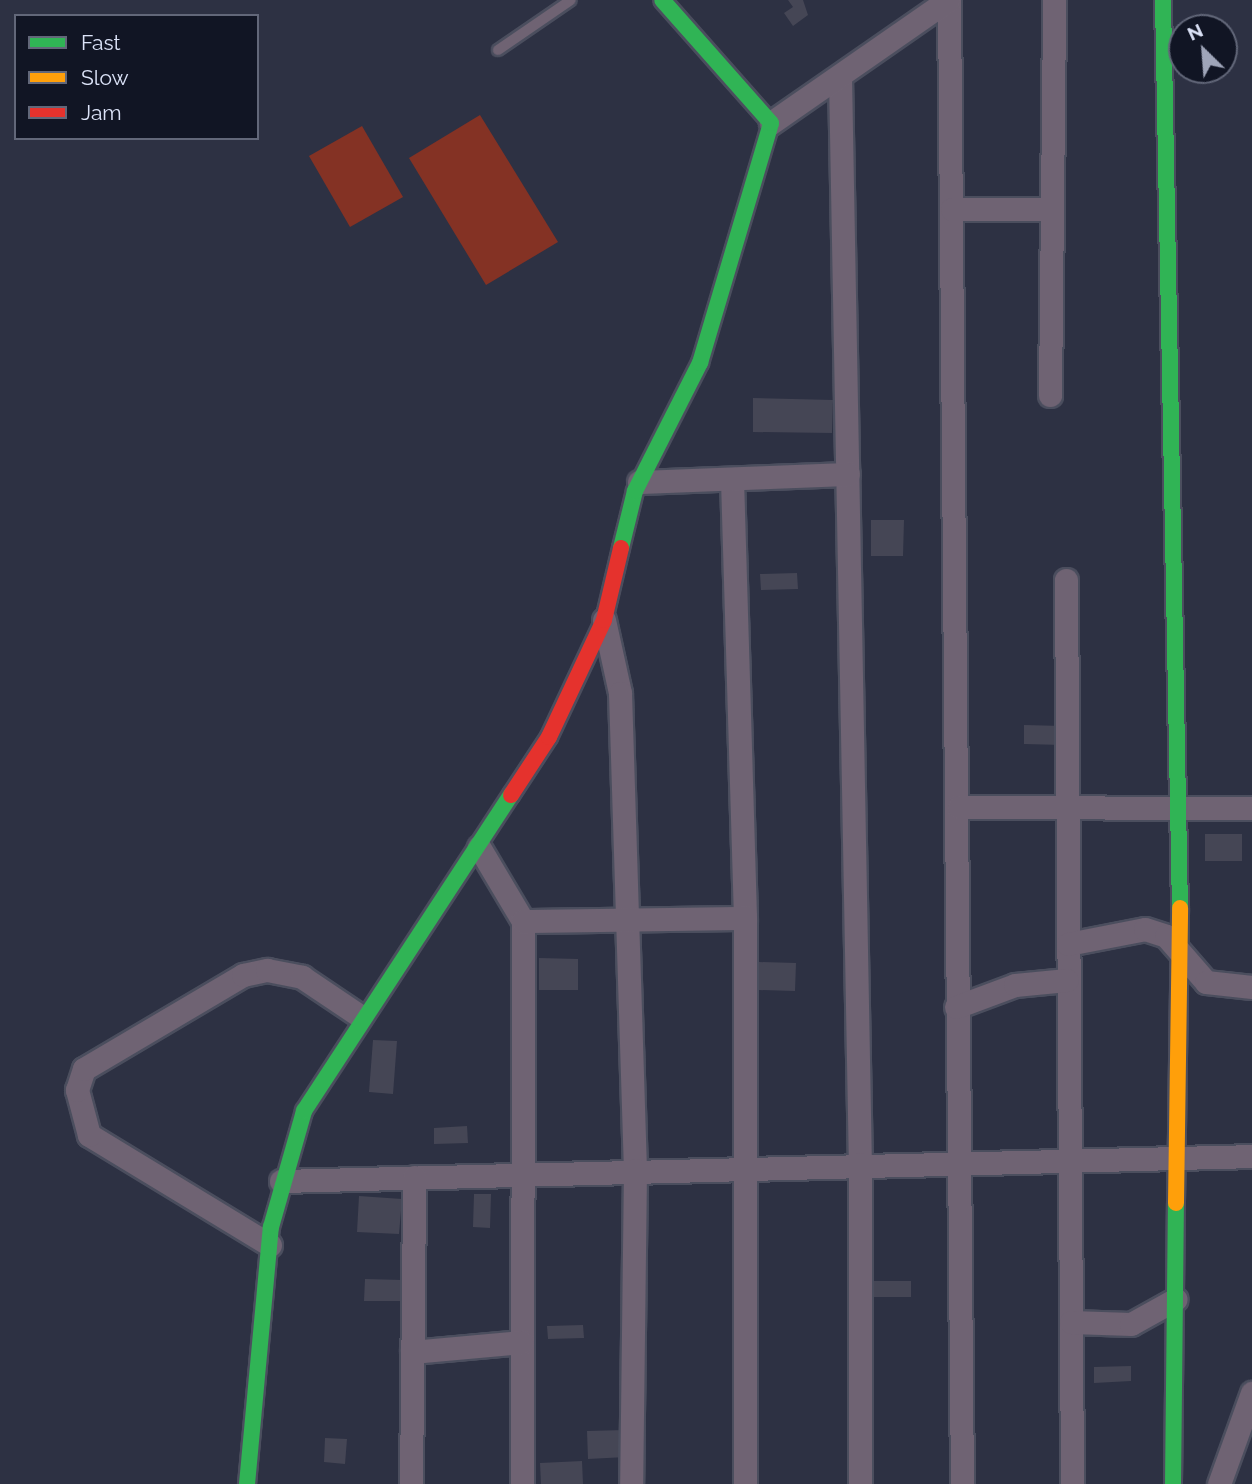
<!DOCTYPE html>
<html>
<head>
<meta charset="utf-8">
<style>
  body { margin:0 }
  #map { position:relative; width:1252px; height:1484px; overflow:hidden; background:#2d3143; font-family:Raleway,sans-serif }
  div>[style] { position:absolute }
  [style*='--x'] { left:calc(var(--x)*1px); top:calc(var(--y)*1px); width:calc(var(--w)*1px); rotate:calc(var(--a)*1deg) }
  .green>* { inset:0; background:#843224 }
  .building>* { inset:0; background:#454655 }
  .roads { filter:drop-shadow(2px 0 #4b4e5e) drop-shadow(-2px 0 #4b4e5e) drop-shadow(0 2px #4b4e5e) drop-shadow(0 -2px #4b4e5e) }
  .lane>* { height:10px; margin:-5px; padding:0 5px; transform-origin:5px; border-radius:5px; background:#6f6373 }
  .street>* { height:23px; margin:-11.5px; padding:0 11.5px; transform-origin:11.5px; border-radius:11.5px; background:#6f6373 }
  .fast>* { height:16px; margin:-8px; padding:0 8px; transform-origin:8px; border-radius:8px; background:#30b455 }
  .slow>* { height:16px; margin:-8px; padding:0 8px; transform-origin:8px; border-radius:8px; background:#ff9f0a }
  .jam>* { height:16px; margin:-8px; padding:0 8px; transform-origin:8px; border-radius:8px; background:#e5322d }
  span { translate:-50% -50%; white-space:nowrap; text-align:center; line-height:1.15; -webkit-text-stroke:6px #111524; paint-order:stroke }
  .legend { position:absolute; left:14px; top:14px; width:245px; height:126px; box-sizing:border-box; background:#111524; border:2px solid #626779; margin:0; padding:9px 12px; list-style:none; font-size:21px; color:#dce3f8 }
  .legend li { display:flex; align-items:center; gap:14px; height:35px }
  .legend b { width:35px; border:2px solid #626779 }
  .north { position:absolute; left:1168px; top:14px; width:70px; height:70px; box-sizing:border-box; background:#111524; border:2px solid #626779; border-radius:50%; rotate:335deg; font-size:19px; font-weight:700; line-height:28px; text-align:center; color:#dce3f8 }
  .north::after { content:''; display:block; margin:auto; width:24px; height:32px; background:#9fa5b9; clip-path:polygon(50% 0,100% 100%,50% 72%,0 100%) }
</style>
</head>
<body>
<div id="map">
  <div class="green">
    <i style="clip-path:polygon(480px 115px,558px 242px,486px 285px,409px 158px)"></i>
    <i style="clip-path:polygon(362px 126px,403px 197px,350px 227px,309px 156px)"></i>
  </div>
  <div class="building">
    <i style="clip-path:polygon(788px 0,803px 0,808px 15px,793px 26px,784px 13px,793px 7px)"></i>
    <i style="clip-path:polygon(753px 398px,833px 400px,832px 433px,753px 432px)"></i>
    <i style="clip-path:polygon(871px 520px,904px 520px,903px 556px,871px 556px)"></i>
    <i style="clip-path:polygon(797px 573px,798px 589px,761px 590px,760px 574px)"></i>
    <i style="clip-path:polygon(1024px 725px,1063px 726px,1063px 745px,1024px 744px)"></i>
    <i style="clip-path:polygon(1205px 834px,1242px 834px,1242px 861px,1205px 861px)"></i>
    <i style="clip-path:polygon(539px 958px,578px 959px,578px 990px,539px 990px)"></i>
    <i style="clip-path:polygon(759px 962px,796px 963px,795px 991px,759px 990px)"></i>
    <i style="clip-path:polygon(373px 1040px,397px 1041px,393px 1094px,369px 1092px)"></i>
    <i style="clip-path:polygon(467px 1126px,468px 1143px,434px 1144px,434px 1128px)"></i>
    <i style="clip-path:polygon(474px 1194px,491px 1194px,490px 1228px,473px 1227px)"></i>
    <i style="clip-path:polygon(359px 1196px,402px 1199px,399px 1234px,357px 1232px)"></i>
    <i style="clip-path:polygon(365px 1279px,402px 1280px,401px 1301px,364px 1301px)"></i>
    <i style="clip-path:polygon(874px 1281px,911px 1281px,911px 1297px,874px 1297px)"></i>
    <i style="clip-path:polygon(583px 1325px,584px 1338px,548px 1339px,547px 1326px)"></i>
    <i style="clip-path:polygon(1131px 1366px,1131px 1381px,1094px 1383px,1094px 1367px)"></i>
    <i style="clip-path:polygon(625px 1430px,626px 1457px,588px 1459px,587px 1431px)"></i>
    <i style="clip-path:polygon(325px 1438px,347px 1439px,345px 1464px,324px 1462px)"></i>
    <i style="clip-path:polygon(582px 1461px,583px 1484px,541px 1484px,540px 1463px)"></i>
  </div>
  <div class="roads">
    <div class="lane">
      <i style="--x:498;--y:50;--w:88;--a:-34.4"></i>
    </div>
    <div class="street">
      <i style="--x:949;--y:0;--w:1484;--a:89.5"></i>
      <i style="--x:840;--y:77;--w:1087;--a:88.95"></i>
      <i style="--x:860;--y:1164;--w:320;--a:90"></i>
      <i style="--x:771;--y:123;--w:216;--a:-34.8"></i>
      <i style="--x:952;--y:209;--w:99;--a:0"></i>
      <i style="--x:1050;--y:395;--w:395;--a:-89.4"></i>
      <i style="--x:732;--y:479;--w:439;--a:88.3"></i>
      <i style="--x:639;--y:482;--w:209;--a:-2.2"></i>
      <i style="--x:1066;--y:580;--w:904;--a:89.62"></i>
      <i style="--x:604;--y:620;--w:75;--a:77.6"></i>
      <i style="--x:620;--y:693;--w:477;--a:88.2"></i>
      <i style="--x:635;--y:1170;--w:314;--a:90.7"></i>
      <i style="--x:959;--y:807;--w:293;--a:0.2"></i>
      <i style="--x:479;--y:847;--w:86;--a:59.3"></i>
      <i style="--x:523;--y:921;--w:563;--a:90.1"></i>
      <i style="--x:523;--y:921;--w:222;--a:-0.8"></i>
      <i style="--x:745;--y:918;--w:566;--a:90"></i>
      <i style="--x:1068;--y:944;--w:78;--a:-11"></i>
      <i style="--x:1145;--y:929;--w:22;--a:18"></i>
      <i style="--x:1166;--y:936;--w:61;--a:49"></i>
      <i style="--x:1206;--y:982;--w:46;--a:6.2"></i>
      <i style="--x:956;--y:1007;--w:63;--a:-20.4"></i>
      <i style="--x:1015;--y:985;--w:52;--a:-5.5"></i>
      <i style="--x:281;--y:1181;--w:971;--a:-1.47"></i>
      <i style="--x:270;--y:1245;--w:212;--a:-148.7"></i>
      <i style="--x:89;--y:1135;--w:47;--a:-104.9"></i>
      <i style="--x:77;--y:1090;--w:22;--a:-72"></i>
      <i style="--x:84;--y:1069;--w:185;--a:-30.6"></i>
      <i style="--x:243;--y:975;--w:25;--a:-12"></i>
      <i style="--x:267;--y:970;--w:36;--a:11"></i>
      <i style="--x:302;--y:977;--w:70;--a:33.9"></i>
      <i style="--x:1071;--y:1322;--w:60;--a:1.9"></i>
      <i style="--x:1131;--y:1324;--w:51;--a:-29.1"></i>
      <i style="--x:412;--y:1352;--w:110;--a:-5.2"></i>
      <i style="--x:411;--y:1484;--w:307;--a:-89.4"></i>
      <i style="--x:1219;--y:1484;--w:97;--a:-70.1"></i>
    </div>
    <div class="fast">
      <i style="--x:1163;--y:0;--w:908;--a:88.93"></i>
      <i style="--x:621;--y:548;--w:59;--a:-76.2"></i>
      <i style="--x:635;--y:491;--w:144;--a:-63.1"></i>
      <i style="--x:700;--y:363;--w:250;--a:-73.5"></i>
      <i style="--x:771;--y:123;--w:164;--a:-131.5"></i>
      <i style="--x:247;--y:1484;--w:258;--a:-84.7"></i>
      <i style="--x:271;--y:1227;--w:121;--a:-74.1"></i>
      <i style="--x:304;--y:1111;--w:378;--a:-56.8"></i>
      <i style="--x:1173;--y:1484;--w:281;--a:-89.4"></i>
    </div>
    <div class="slow">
      <i style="--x:1176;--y:1203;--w:295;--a:-89.2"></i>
    </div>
    <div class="jam">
      <i style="--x:511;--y:795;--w:69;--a:-56.8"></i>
      <i style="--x:549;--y:737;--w:129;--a:-64.8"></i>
      <i style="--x:604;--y:620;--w:74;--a:-76.7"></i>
    </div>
  </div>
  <ul class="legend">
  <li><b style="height:9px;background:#30b455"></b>Fast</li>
  <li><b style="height:9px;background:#ff9f0a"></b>Slow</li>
  <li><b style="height:9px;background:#e5322d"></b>Jam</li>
  </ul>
  <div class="north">N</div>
</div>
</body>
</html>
